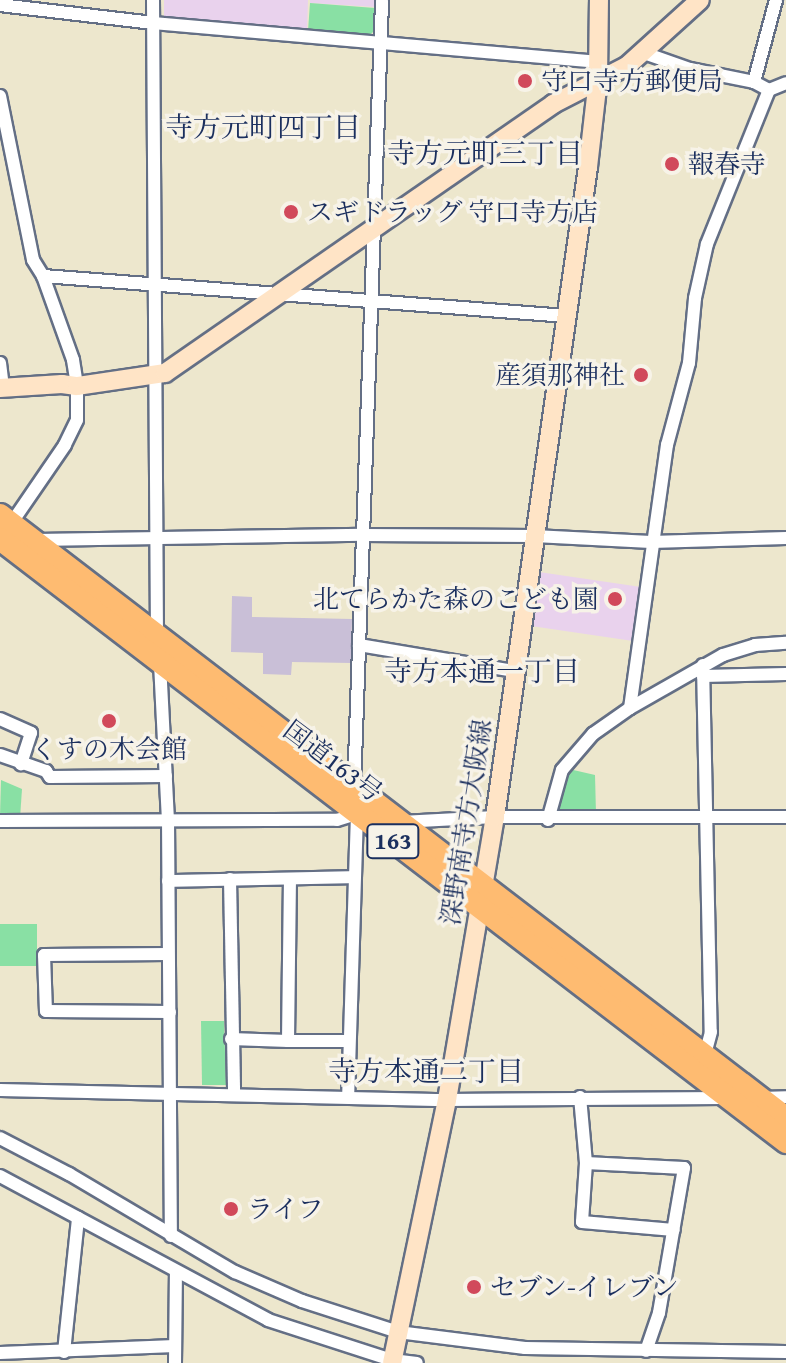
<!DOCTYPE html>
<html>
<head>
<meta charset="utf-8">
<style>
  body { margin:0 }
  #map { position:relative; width:786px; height:1363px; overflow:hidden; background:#ede7cd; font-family:"Gentium Book Plus","Noto Serif JP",serif }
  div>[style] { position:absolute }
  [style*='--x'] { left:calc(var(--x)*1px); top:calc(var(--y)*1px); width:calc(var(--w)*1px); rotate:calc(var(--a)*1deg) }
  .built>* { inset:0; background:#e9d2ed }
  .industrial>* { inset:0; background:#c9bfd7 }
  .green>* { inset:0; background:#89e0a4 }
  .roads { filter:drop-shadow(2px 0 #646f85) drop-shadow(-2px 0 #646f85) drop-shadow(0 2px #646f85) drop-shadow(0 -2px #646f85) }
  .street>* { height:12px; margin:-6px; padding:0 6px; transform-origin:6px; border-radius:6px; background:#fff }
  .secondary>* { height:18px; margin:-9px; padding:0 9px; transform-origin:9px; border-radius:9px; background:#ffe4c6 }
  .highway>* { height:22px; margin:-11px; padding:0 11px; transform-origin:11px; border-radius:11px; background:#febb71 }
  .dots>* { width:22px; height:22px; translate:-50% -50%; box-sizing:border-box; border:4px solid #f7f3e8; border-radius:50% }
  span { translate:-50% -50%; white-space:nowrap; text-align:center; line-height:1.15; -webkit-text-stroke:7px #f7f3e8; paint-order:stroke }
  .shield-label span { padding:2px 6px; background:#f7f3e8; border:2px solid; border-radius:6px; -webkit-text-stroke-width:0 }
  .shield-label { font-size:24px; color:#1b2f5e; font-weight:700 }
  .poi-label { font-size:26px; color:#1b2f5e }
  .left { translate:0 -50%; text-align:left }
  .right { translate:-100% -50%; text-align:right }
  .street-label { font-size:26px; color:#1b2f5e }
  .neighbourhood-label { font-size:28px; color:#1b2f5e }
</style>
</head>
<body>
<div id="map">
  <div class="built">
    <i style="clip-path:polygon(164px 0,308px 0,307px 31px,164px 20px)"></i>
    <i style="clip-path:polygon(310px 0,376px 0,375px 7px,310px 3px)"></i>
    <i style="clip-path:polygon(539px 572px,641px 587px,633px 641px,531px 626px)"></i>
  </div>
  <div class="industrial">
    <i style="clip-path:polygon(232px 596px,252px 597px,252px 617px,352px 619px,351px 663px,292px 662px,291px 675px,263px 674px,263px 653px,231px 652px)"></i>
  </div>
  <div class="green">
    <i style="clip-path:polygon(310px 3px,375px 8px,373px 32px,369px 36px,308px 31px)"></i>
    <i style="clip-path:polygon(569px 769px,595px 775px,596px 814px,558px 813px,558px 799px)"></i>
    <i style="clip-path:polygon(1px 780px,22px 789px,20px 818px,0 816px)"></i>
    <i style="clip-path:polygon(0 924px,37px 924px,37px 966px,0 966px)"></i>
    <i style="clip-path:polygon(201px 1021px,224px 1021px,226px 1085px,202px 1085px)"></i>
  </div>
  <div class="roads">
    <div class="street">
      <i style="--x:153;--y:0;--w:637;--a:89.64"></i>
      <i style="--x:0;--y:5;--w:154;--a:6.7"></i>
      <i style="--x:153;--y:23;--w:448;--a:5"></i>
      <i style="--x:644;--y:53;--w:49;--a:19.2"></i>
      <i style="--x:690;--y:69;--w:65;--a:11.5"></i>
      <i style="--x:754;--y:82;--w:17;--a:28"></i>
      <i style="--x:769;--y:90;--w:18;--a:-22"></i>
      <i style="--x:754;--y:82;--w:85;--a:-75"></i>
      <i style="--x:0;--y:96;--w:167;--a:78.6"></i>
      <i style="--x:33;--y:260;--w:19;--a:58"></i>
      <i style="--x:43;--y:276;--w:89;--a:70.3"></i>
      <i style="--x:73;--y:360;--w:26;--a:81"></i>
      <i style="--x:77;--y:386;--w:34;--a:90"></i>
      <i style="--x:77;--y:420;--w:28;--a:116"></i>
      <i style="--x:65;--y:445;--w:96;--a:124.4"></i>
      <i style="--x:43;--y:276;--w:525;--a:4.37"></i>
      <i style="--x:0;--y:363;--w:25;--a:83"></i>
      <i style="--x:36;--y:540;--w:327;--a:-0.9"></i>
      <i style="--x:363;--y:535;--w:171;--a:0.3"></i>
      <i style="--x:534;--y:536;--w:117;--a:2.9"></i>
      <i style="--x:651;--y:542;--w:135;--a:-1.7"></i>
      <i style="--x:359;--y:645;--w:158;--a:9.5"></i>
      <i style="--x:160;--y:663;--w:156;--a:87.1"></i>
      <i style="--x:168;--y:819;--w:417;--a:89.6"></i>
      <i style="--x:703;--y:665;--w:367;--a:88.8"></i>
      <i style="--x:711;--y:1032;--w:23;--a:105"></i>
      <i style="--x:703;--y:676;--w:83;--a:-1.4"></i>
      <i style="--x:630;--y:708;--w:107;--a:-29.7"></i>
      <i style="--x:723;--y:655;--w:34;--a:-17"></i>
      <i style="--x:755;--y:645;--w:31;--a:-4"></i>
      <i style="--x:0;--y:719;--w:34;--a:24"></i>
      <i style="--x:31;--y:733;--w:33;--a:108"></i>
      <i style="--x:0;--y:755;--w:49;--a:19.2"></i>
      <i style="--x:46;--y:771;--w:7;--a:56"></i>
      <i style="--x:50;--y:777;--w:116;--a:-0.5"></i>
      <i style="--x:354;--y:788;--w:788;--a:-87.96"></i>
      <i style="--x:548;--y:820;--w:52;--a:-74.4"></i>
      <i style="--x:562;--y:770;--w:48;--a:-49.3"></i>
      <i style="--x:593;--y:734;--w:45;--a:-35.1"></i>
      <i style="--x:630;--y:708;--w:266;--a:-82"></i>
      <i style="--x:667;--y:445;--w:85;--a:-75"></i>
      <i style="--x:689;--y:363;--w:65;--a:-84.7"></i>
      <i style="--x:695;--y:298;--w:55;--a:-77.5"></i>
      <i style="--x:707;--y:244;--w:166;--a:-68.1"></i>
      <i style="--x:0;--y:821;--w:337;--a:-0.2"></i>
      <i style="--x:337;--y:820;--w:21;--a:-17"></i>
      <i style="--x:357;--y:814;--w:282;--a:91.8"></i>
      <i style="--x:401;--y:822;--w:94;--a:-3"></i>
      <i style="--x:495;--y:817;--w:291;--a:0"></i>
      <i style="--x:230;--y:879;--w:216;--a:88.9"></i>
      <i style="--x:168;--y:881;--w:186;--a:-1.2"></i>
      <i style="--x:168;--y:954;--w:124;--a:179.5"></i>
      <i style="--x:44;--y:955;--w:56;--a:88"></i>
      <i style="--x:46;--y:1011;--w:124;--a:0.5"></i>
      <i style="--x:231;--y:1039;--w:57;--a:2"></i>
      <i style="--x:288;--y:1041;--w:162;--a:-89.3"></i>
      <i style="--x:288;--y:1041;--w:60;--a:0"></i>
      <i style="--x:0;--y:1090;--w:447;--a:1.3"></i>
      <i style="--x:447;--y:1100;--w:276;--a:-0.4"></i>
      <i style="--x:580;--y:1097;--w:66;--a:84.8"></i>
      <i style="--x:586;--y:1163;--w:59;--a:93.9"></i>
      <i style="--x:582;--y:1222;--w:92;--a:5"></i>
      <i style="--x:761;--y:1098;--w:25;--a:-2"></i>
      <i style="--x:0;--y:1138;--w:78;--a:27.6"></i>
      <i style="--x:69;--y:1174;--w:193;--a:30.6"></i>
      <i style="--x:235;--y:1272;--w:73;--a:23.4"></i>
      <i style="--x:302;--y:1301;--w:101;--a:17.9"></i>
      <i style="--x:398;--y:1332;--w:128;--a:7.2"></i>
      <i style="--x:525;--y:1348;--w:261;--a:0.9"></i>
      <i style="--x:586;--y:1163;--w:98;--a:2.9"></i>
      <i style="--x:684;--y:1168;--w:147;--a:99.8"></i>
      <i style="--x:659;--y:1313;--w:40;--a:108.9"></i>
      <i style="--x:0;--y:1176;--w:304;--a:28.2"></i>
      <i style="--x:268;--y:1320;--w:130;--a:17.9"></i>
      <i style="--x:392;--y:1360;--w:25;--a:7"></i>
      <i style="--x:64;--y:1352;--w:135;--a:-84"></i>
      <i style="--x:0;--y:1353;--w:175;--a:-2.3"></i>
      <i style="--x:175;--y:1363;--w:91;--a:-89.4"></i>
    </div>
    <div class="secondary">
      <i style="--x:0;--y:388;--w:62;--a:-3.7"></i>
      <i style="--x:62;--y:384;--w:15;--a:8"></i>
      <i style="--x:77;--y:386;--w:89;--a:-8.4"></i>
      <i style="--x:165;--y:373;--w:472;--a:-34.7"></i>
      <i style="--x:553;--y:104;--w:83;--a:-27.2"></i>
      <i style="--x:627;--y:66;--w:98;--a:-42.1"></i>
      <i style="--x:392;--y:1363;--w:269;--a:-78.2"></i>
      <i style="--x:447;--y:1100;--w:287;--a:-80.4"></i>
      <i style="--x:495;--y:817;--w:657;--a:-81.86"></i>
      <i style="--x:588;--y:167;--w:89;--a:-83.5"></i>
      <i style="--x:598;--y:79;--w:79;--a:-89.3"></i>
    </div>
    <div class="highway">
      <i style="--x:0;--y:515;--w:991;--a:37.49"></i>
      <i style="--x:0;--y:539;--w:991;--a:37.49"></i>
    </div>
  </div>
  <div class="dots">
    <i style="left:525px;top:81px;background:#d1495b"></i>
    <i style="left:672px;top:164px;background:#d1495b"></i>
    <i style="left:291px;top:212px;background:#d1495b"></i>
    <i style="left:641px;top:375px;background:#d1495b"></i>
    <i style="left:615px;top:599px;background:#d1495b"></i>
    <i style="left:109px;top:721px;background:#d1495b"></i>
    <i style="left:231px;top:1209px;background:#d1495b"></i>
    <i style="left:474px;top:1287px;background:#d1495b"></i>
  </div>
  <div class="shield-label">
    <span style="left:393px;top:841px">163</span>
  </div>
  <div class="poi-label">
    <span class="left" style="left:541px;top:81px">守口寺方郵便局</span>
    <span class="left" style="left:688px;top:164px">報春寺</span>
    <span class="left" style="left:307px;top:212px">スギドラッグ 守口寺方店</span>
    <span class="right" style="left:625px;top:375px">産須那神社</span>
    <span class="right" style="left:599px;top:599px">北てらかた森のこども園</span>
    <span style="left:109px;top:749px">くすの木会館</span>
    <span class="left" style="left:247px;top:1209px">ライフ</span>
    <span class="left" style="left:490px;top:1287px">セブン-イレブン</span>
  </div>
  <div class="street-label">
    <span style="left:333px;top:761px;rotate:37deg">国道163号</span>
    <span style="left:466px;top:822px;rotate:-81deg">深野南寺方大阪線</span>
  </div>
  <div class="neighbourhood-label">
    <span style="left:263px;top:127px">寺方元町四丁目</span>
    <span style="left:485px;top:153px">寺方元町三丁目</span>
    <span style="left:482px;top:671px">寺方本通一丁目</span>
    <span style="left:426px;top:1071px">寺方本通二丁目</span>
  </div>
</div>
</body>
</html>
